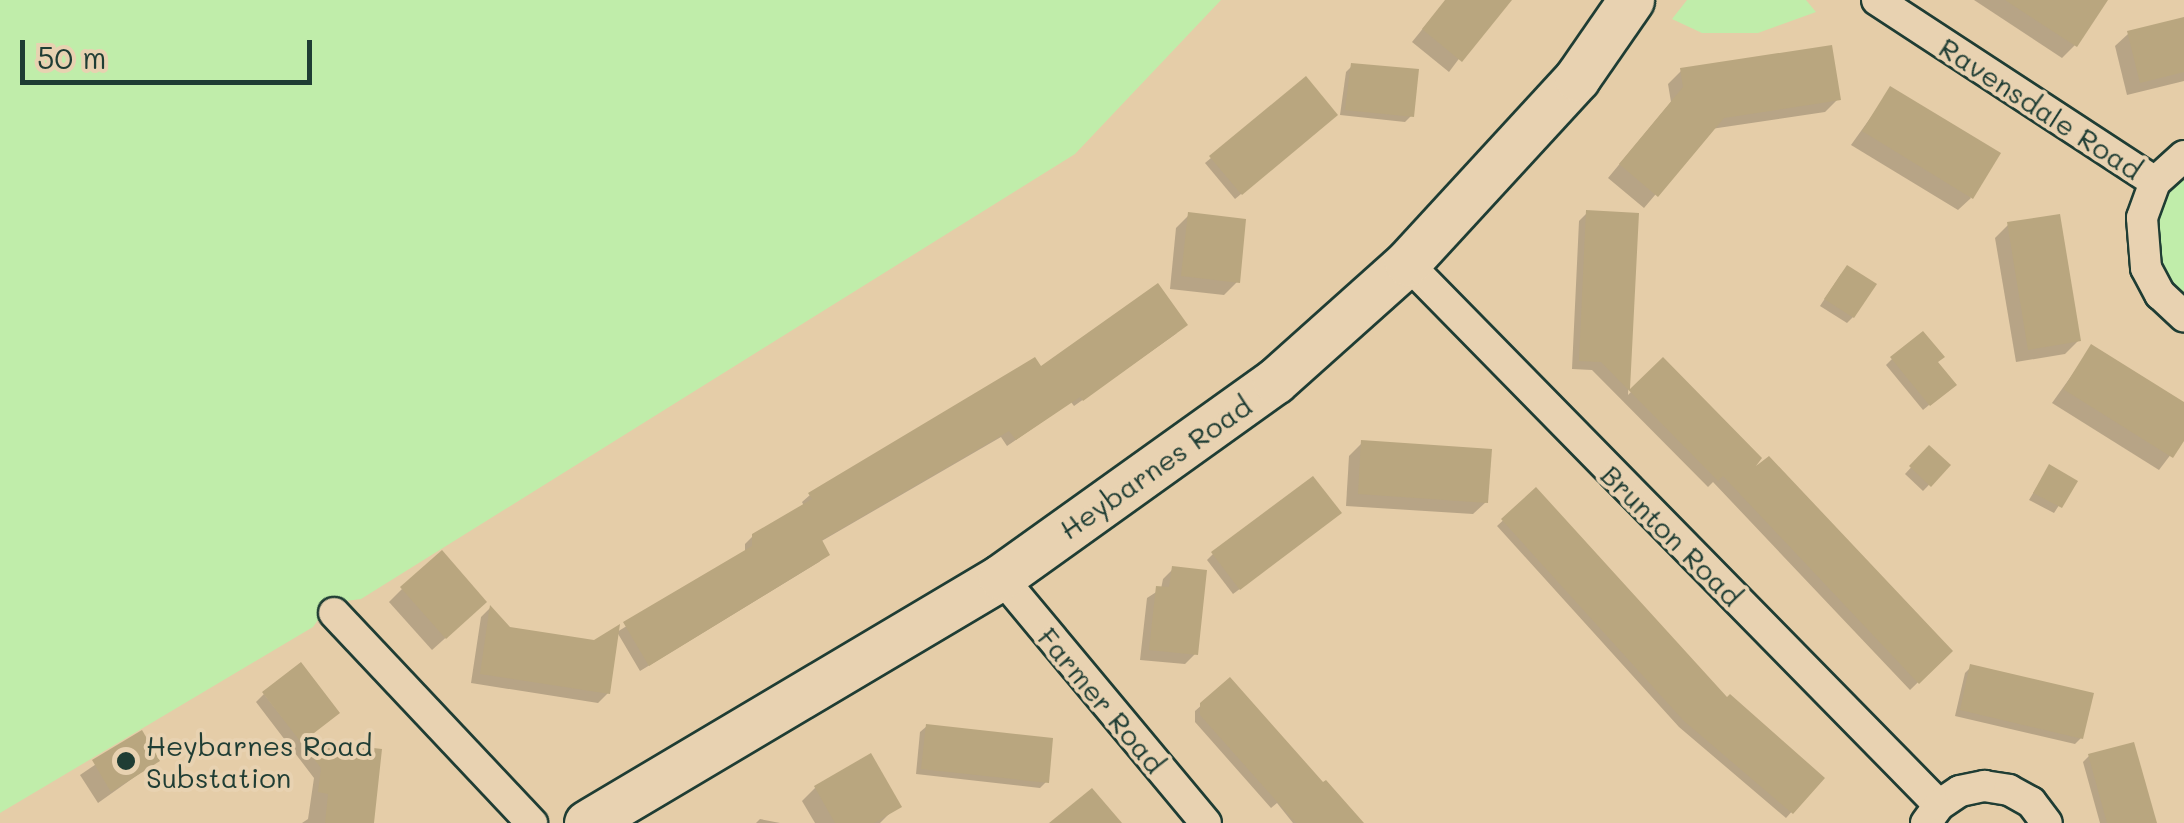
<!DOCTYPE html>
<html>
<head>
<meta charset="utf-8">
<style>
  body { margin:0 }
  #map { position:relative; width:2184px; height:823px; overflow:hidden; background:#e5cda8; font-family:Mali,sans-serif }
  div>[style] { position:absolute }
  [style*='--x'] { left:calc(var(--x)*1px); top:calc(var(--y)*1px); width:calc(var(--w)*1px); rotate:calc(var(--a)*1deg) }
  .green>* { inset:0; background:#c0edaa }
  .shadow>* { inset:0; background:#0003 }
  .building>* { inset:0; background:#b9a67f }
  .roads { filter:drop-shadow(2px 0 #1f3d34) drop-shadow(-2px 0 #1f3d34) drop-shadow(0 2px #1f3d34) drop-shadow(0 -2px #1f3d34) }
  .street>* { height:30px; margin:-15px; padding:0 15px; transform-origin:15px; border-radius:15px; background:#e8d2b1 }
  .secondary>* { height:45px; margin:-22.5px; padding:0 22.5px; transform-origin:22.5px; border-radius:22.5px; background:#e8d2b1 }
  .dots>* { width:28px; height:28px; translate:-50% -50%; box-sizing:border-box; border:5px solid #e8d2b1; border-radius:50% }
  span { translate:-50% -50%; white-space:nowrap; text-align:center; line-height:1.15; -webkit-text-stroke:8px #e8d2b1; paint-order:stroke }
  .street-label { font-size:28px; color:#1f3d34 }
  .poi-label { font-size:28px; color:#1f3d34 }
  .left { translate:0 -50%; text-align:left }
  .scale { position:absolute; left:20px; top:40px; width:292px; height:45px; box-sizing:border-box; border:5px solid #1f3d34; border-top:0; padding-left:12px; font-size:30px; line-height:35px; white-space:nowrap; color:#1f3d34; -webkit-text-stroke:8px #e8d2b1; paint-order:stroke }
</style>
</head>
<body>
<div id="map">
  <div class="green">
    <i style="clip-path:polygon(0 0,1221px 0,1075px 154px,361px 599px,330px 603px,313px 627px,0 813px)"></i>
    <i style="clip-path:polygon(1687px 0,1806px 0,1816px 12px,1758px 33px,1702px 33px,1672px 19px)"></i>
    <i style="clip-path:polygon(2184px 176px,2184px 295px,2170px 281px,2158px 252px,2157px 220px,2169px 191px)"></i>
  </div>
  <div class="shadow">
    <i style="clip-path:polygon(1446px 0,1503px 0,1449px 72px,1412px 42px)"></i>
    <i style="clip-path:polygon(1974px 0,2098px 0,2075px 45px,2062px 58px)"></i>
    <i style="clip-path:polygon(2184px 20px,2184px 81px,2127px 95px,2115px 46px,2128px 34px)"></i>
    <i style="clip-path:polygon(1352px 66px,1411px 116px,1405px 122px,1340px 115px,1346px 72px)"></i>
    <i style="clip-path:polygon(1681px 71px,1838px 99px,1825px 112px,1711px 129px,1644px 208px,1608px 178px,1671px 102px,1668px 84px)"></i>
    <i style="clip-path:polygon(1891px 89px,1971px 198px,1958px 210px,1851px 145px)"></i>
    <i style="clip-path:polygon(1329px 121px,1235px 199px,1205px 163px,1211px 158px)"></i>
    <i style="clip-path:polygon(1587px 213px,1637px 215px,1628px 395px,1663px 360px,1747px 475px,1950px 651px,1910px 690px,1713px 482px,1708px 487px,1592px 370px,1572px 369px,1579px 221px)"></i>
    <i style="clip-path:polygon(1189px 215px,1237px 282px,1224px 295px,1170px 289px,1176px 228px)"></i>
    <i style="clip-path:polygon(2008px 225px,2078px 341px,2065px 354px,2016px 362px,1995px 238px)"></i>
    <i style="clip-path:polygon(1841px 274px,1853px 317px,1847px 323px,1820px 306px)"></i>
    <i style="clip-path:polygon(1177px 333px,1074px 406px,1071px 402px,1007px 446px,1001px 437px,820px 542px,827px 555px,819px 562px,640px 671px,617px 632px,745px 553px,745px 544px,753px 536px,804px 506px,802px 502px,810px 495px,1041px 369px)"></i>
    <i style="clip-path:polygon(2092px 347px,2184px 405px,2184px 437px,2159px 470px,2052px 403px)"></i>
    <i style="clip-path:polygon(1892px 359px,1935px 363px,1947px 390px,1923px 410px,1886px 365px)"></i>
    <i style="clip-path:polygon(1362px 443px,1486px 502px,1473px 514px,1346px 506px,1349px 456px)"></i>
    <i style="clip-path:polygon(1929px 448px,1948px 465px,1923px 491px,1905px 474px)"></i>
    <i style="clip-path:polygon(2049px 467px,2074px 482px,2054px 513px,2029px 500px)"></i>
    <i style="clip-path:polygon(1536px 490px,1727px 700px,1821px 779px,1786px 818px,1679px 727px,1497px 526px)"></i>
    <i style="clip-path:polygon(1333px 519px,1233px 594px,1207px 560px,1213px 554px)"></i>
    <i style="clip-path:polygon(1173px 569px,1195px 654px,1185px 664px,1140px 660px,1147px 598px,1161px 589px,1163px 579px)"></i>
    <i style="clip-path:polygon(402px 589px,471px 615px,432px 650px,389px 602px)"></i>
    <i style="clip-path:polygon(490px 608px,508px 629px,608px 693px,598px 703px,471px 683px,481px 617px)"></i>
    <i style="clip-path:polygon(1971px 667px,2081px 738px,2075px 744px,1955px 716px,1965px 673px)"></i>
    <i style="clip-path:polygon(1230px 680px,1358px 823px,1293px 823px,1277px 803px,1271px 808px,1195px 722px,1195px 711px)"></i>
    <i style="clip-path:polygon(264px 694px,302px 742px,371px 823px,302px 823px,308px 819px,314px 778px,256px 702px)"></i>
    <i style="clip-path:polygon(927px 726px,1046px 782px,1040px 788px,916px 774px,920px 732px)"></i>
    <i style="clip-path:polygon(142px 733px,157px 761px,98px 803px,80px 775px)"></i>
    <i style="clip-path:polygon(2089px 756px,2154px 823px,2100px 823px,2083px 762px)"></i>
    <i style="clip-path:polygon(870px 757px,894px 809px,880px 823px,815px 823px,802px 801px,815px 788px)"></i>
    <i style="clip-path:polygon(760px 819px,780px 823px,756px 823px)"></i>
  </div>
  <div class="building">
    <i style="clip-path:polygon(1445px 0,1512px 0,1462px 62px,1422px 29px)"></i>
    <i style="clip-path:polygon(2005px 0,2108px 0,2077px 47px)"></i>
    <i style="clip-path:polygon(2184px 17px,2184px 72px,2140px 83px,2127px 31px)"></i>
    <i style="clip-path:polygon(1832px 45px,1841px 100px,1724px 118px,1658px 197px,1619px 164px,1683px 87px,1680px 68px)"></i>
    <i style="clip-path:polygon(1351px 63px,1419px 69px,1414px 117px,1345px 110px)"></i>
    <i style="clip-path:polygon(1306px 76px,1338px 115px,1242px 195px,1209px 156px)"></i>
    <i style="clip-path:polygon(1890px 86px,2001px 153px,1973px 199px,1862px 131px)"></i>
    <i style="clip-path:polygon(1586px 210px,1639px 213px,1630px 389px,1663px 357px,1762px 458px,1756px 466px,1769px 456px,1953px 651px,1919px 684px,1723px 476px,1718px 481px,1601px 362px,1579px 361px)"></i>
    <i style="clip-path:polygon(1188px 212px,1246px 219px,1240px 283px,1181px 276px)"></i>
    <i style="clip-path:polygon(2060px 214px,2081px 341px,2028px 350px,2007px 222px)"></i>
    <i style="clip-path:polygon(1847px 265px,1877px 284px,1854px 318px,1824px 299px)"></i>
    <i style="clip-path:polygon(1158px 283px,1188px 325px,1083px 401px,1080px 397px,1016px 440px,1009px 431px,822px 540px,830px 555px,649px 666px,623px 622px,752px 546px,752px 534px,812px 499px,808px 493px,1035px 357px,1041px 366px)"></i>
    <i style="clip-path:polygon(1923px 331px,1945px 357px,1938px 362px,1957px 385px,1930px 406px,1890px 357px)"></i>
    <i style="clip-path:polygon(2091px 344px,2184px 402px,2184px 441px,2173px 458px,2063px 389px)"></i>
    <i style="clip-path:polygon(1361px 440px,1492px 449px,1488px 503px,1358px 494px)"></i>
    <i style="clip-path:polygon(1929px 445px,1951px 465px,1931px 487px,1909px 466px)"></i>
    <i style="clip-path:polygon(2049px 464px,2078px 481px,2062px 508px,2033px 493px)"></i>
    <i style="clip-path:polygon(1313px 476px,1342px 513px,1240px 590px,1211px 552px)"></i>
    <i style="clip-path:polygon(1536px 487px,1727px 697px,1730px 694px,1825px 778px,1793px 814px,1684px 721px,1501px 519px)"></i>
    <i style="clip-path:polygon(442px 550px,487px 602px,446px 639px,400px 587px)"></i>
    <i style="clip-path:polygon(1172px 566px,1207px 570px,1198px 655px,1149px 650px,1156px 586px,1169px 587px)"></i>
    <i style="clip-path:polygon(490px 605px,510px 627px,594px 640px,620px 624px,610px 694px,480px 674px)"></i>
    <i style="clip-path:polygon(301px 662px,340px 713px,305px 740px,382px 749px,374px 823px,325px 823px,328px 794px,318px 792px,321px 768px,262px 692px)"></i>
    <i style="clip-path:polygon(1970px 664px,2094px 693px,2083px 739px,1960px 710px)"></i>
    <i style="clip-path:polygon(1230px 677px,1323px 782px,1326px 780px,1364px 823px,1296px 823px,1200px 715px,1200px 703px)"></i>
    <i style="clip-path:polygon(926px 724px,1053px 738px,1049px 783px,921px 769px)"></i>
    <i style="clip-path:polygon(142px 730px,160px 761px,111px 792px,92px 760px)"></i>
    <i style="clip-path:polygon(2134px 742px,2157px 823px,2107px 823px,2088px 754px)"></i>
    <i style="clip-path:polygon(871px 753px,902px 807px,874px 823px,835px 823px,814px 786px)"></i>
    <i style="clip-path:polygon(1092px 788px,1122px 823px,1049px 823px)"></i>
  </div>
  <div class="roads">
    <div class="street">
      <i style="--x:1877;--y:0;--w:332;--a:33.2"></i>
      <i style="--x:2184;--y:156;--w:39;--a:138"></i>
      <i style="--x:2155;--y:182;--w:38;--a:110"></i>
      <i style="--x:2142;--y:218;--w:50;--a:85.4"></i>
      <i style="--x:2146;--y:268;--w:30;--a:62"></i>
      <i style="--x:2160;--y:294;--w:33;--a:43"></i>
      <i style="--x:1407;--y:263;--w:759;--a:45.53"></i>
      <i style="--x:1001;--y:577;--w:320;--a:50.2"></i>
      <i style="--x:334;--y:613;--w:289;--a:46.7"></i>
      <i style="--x:1926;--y:823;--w:22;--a:-54"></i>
      <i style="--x:1939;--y:805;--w:25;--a:-34"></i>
      <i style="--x:1960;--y:791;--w:25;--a:-12"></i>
      <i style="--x:1984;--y:786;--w:25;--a:9"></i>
      <i style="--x:2009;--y:790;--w:25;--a:29"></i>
      <i style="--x:2031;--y:802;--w:26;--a:53"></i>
    </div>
    <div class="secondary">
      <i style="--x:587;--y:823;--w:482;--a:-30.7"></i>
      <i style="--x:1001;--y:577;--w:337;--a:-35.6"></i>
      <i style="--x:1275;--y:381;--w:177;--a:-41.8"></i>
      <i style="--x:1407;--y:263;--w:251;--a:-47.4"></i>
      <i style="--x:1577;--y:78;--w:95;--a:-55.3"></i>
    </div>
  </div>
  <div class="dots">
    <i style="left:126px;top:761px;background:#1f3d34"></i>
  </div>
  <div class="street-label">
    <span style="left:2041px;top:108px;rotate:33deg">Ravensdale Road</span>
    <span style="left:1155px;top:467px;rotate:-35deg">Heybarnes Road</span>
    <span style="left:1672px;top:535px;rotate:45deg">Brunton Road</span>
    <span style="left:1102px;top:700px;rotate:50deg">Farmer Road</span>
  </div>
  <div class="poi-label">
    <span class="left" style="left:146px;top:761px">Heybarnes Road<br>Substation</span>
  </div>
  <div class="scale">50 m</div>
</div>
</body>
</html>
